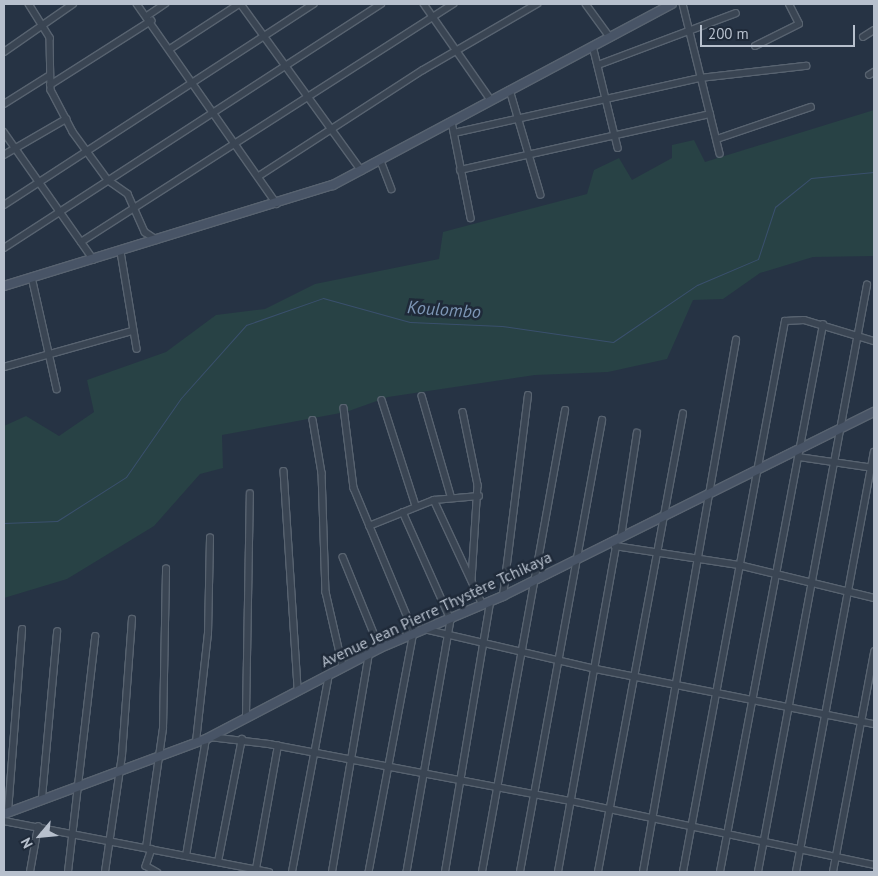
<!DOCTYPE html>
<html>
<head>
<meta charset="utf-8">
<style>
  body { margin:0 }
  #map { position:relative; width:878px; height:876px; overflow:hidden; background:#263344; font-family:"PT Sans",sans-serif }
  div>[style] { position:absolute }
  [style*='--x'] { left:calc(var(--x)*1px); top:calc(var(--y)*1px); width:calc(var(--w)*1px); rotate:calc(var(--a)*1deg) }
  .green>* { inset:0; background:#284245 }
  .stream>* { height:1px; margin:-0.5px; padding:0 0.5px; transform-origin:0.5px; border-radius:0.5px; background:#3a506d }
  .roads { filter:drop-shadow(1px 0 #586370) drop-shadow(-1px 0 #586370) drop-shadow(0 1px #586370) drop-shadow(0 -1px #586370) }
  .street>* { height:5.5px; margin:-2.75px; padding:0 2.75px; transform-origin:2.75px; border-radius:2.75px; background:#3a4553 }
  .secondary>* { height:8px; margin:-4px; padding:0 4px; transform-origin:4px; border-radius:4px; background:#485466 }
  span { translate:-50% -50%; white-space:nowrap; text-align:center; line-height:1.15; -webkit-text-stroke:5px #1f2a39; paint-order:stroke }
  .street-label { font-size:16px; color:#b7c0cd }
  .water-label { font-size:18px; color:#7d96b5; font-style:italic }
  .frame { position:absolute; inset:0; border:5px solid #b7c0cd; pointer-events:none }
  .north { position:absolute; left:15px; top:811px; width:50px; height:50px; -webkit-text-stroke:4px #1f2a39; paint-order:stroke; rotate:242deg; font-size:14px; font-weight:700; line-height:20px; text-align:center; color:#b7c0cd }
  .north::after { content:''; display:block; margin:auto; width:18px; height:22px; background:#b7c0cd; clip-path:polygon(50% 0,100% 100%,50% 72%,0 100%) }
  .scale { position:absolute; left:700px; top:25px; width:155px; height:22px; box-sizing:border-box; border:2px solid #b7c0cd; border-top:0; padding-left:6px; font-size:15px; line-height:18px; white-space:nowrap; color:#b7c0cd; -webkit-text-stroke:4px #1f2a39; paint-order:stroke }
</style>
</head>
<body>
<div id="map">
  <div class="green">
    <i style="clip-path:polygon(874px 110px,874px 256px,813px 257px,760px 273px,723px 299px,693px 300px,667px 359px,608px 372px,535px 375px,388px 397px,346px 412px,222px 435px,223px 468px,200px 474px,154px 526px,67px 579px,4px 598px,4px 426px,26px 416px,59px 436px,94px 412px,87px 380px,166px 352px,216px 315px,265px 309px,315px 284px,439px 259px,443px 232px,587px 194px,594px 170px,619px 158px,632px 180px,672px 158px,672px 145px,694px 140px,705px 162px)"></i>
  </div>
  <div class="stream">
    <i style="--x:4;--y:523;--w:53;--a:-2.2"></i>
    <i style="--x:57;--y:521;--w:82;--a:-32.5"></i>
    <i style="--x:126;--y:477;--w:96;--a:-55.2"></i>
    <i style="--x:181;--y:398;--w:98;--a:-48.3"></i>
    <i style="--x:246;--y:325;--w:82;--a:-19.3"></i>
    <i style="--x:323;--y:298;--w:90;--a:15.4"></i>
    <i style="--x:410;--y:322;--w:92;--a:2.5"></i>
    <i style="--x:502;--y:326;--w:112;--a:8.2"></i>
    <i style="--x:613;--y:342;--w:102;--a:-34.2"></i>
    <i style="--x:697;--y:285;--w:66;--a:-23.1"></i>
    <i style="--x:758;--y:259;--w:55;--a:-71.9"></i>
    <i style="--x:775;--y:207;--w:46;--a:-38.9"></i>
    <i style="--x:811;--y:178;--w:63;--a:-5.4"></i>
  </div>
  <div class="roads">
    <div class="street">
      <i style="--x:29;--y:4;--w:40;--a:58"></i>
      <i style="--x:50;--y:38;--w:52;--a:88.9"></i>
      <i style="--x:51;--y:90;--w:47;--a:62.4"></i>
      <i style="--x:73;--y:132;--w:59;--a:53.9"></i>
      <i style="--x:108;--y:180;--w:24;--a:35"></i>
      <i style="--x:128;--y:194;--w:42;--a:65.9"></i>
      <i style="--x:145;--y:232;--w:14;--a:34"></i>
      <i style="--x:137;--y:4;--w:244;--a:55"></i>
      <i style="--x:241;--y:4;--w:206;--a:54.1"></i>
      <i style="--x:424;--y:4;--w:117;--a:55.1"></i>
      <i style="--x:586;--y:4;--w:41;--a:54"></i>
      <i style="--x:683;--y:4;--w:154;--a:76.1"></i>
      <i style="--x:147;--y:16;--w:22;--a:-34"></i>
      <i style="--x:863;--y:37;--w:13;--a:-32"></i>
      <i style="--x:593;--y:46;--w:105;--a:76.2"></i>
      <i style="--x:755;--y:46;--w:49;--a:-26.6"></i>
      <i style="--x:799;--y:24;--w:22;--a:-117"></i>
      <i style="--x:170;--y:49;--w:82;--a:-33.1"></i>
      <i style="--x:4;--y:52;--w:84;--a:-34.8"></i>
      <i style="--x:598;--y:65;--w:147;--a:-20.6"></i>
      <i style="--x:869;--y:75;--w:6;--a:-31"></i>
      <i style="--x:50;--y:85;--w:120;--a:-32.4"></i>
      <i style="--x:510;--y:90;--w:109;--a:73.6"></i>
      <i style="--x:4;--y:104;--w:54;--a:-32.2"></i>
      <i style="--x:452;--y:122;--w:98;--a:78.8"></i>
      <i style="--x:4;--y:132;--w:156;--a:54.9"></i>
      <i style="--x:454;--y:133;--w:252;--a:-12.6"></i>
      <i style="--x:700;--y:78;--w:107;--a:-6.5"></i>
      <i style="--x:717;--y:139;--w:99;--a:-18.8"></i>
      <i style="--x:4;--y:155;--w:72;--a:-30.1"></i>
      <i style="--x:381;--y:161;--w:30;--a:69"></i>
      <i style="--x:460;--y:170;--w:256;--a:-12.6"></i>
      <i style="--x:259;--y:176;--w:195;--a:-32.9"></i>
      <i style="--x:423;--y:70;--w:132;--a:-30.1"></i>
      <i style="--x:4;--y:205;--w:369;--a:-33"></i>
      <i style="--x:81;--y:242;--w:442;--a:-32.6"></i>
      <i style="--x:4;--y:248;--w:449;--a:-32.9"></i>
      <i style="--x:121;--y:252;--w:98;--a:80.6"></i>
      <i style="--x:32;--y:277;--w:115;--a:77.4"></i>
      <i style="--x:4;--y:367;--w:133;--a:-15.7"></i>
      <i style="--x:422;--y:396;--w:104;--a:73.8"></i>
      <i style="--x:382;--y:400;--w:111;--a:72.2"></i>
      <i style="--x:344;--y:408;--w:81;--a:82.9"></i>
      <i style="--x:354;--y:488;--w:156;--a:67.4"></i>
      <i style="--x:414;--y:632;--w:244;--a:100.6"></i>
      <i style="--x:463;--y:412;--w:75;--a:78.4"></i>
      <i style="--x:478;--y:485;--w:95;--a:93.6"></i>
      <i style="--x:313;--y:420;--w:54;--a:80.4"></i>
      <i style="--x:322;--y:473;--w:119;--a:88.1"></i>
      <i style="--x:326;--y:592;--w:76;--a:77.1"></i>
      <i style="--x:799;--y:457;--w:76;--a:8.3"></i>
      <i style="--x:284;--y:471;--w:218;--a:86.3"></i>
      <i style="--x:434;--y:500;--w:116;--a:65"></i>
      <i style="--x:403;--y:512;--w:118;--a:66"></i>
      <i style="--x:451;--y:620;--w:256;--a:99.9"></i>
      <i style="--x:369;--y:526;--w:70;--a:-21.8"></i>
      <i style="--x:434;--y:500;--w:45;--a:-5.1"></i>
      <i style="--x:621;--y:537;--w:105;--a:-81.3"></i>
      <i style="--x:615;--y:546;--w:125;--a:8.7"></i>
      <i style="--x:739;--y:565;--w:139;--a:13.7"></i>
      <i style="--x:343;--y:557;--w:98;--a:67.9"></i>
      <i style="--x:503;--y:596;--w:202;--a:-82.9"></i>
      <i style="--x:424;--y:629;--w:177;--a:13.1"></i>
      <i style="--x:596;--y:669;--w:283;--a:11.2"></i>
      <i style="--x:246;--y:715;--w:221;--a:-89"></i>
      <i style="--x:210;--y:737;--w:59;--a:6.8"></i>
      <i style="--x:269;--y:744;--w:307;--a:10.7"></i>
      <i style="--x:571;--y:801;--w:310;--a:11.9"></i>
      <i style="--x:196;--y:742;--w:109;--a:-83.7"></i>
      <i style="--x:208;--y:634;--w:96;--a:-88.8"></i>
      <i style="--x:42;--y:798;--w:167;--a:-84.8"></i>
      <i style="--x:8;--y:812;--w:183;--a:-85.6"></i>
      <i style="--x:4;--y:821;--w:270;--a:10.9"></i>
      <i style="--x:146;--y:848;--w:121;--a:-81.9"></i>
      <i style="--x:163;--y:728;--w:159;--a:-88.9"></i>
      <i style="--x:152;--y:849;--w:18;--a:109"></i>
      <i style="--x:146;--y:866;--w:13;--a:29"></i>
      <i style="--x:186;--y:856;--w:119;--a:-80.3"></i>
      <i style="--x:218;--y:862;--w:125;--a:-79"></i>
      <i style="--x:256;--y:869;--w:125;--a:-79.9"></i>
      <i style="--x:30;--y:872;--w:46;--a:-79.9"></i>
      <i style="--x:68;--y:872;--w:237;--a:-83.4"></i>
      <i style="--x:105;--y:872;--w:118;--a:-81.7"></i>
      <i style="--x:122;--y:755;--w:136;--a:-85.8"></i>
      <i style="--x:292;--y:872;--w:201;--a:-79.4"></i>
      <i style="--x:332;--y:872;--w:222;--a:-80.4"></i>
      <i style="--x:445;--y:872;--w:274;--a:-80.5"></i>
      <i style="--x:482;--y:872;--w:469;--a:-79.8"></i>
      <i style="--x:520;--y:872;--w:459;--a:-79.7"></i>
      <i style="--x:558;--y:872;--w:331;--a:-79.9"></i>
      <i style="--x:598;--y:872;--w:466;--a:-79.5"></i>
      <i style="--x:643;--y:872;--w:540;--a:-80.08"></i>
      <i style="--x:683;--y:872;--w:560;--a:-79.51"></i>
      <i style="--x:785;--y:321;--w:19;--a:-3"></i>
      <i style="--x:804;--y:320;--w:73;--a:16.7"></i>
      <i style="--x:720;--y:872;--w:557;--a:-79.34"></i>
      <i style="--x:758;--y:872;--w:597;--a:-79.48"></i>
      <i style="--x:796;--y:872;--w:427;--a:-79.5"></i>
      <i style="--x:833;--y:872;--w:224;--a:-79.4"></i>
    </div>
    <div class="secondary">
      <i style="--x:4;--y:286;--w:344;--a:-17.1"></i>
      <i style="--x:333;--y:185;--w:384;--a:-28.1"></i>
      <i style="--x:4;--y:814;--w:215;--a:-20.4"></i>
      <i style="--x:206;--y:739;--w:196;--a:-27.6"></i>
      <i style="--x:380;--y:648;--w:134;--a:-22.9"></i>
      <i style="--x:503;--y:596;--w:414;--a:-26.4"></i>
    </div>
  </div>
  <div class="street-label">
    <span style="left:436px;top:609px;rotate:-25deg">Avenue Jean Pierre Thystère Tchikaya</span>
  </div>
  <div class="water-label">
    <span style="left:444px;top:310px;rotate:4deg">Koulombo</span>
  </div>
  <div class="frame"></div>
  <div class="north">N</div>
  <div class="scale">200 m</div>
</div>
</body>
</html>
